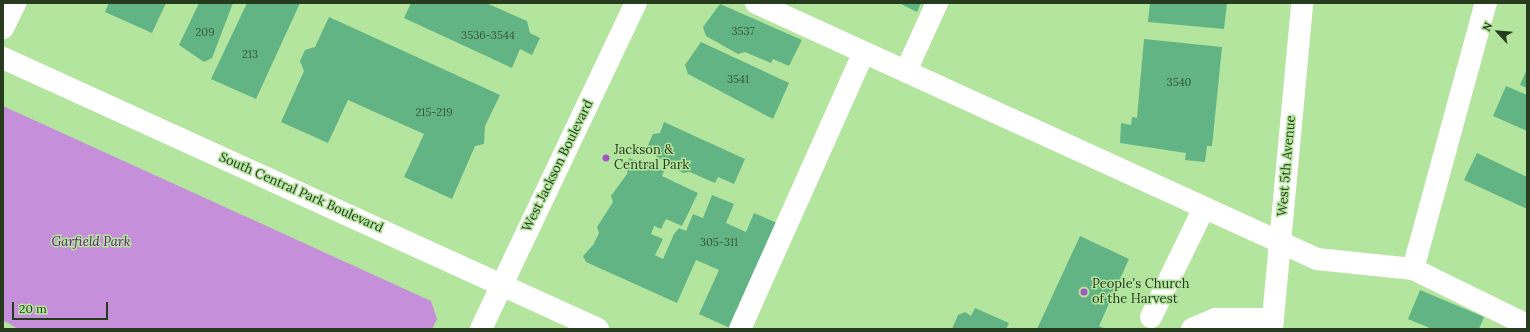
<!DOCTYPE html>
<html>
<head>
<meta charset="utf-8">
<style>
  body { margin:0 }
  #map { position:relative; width:1530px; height:332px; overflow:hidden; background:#b4e59e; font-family:Lora,serif }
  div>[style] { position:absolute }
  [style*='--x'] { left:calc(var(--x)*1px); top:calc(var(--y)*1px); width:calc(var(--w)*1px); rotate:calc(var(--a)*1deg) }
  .green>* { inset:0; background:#c58fda }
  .building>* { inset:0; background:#63b484 }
  .minor>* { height:22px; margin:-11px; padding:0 11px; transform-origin:11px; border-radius:11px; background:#fff }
  .dots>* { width:11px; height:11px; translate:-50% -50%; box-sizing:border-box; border:2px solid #b4e59e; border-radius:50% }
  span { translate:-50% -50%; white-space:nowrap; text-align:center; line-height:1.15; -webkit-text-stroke:3px #b4e59e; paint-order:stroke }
  .number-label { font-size:11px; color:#365938 }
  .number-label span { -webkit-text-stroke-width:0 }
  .poi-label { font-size:13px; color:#273b1e }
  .left { translate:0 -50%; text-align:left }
  .street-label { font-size:13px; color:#273b1e }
  .park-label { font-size:13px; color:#691982; font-style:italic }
  .frame { position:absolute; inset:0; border:4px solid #273b1e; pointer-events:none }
  .north { position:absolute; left:1478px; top:12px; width:40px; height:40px; -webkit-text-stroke:3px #b4e59e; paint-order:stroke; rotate:296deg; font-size:11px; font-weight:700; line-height:16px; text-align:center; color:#273b1e }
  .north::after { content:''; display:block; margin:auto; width:14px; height:18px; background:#273b1e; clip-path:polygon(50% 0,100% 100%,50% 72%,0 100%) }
  .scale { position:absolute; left:12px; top:302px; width:96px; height:18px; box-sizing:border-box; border:2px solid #273b1e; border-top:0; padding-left:5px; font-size:12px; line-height:14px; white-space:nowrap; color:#273b1e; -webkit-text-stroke:3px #b4e59e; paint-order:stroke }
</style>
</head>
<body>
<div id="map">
  <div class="green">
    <i style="clip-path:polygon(3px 106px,431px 301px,437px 319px,432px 329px,18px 329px,3px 320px)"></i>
  </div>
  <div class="building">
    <i style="clip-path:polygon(109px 3px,166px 3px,152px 33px,105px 12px)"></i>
    <i style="clip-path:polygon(199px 3px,233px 3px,212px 58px,204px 62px,179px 45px)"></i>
    <i style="clip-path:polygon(247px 3px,300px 3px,256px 99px,211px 79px)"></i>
    <i style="clip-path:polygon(411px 3px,486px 3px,527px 21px,530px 33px,540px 38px,532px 55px,520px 49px,512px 68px,404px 18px)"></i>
    <i style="clip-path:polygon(899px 3px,921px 3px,917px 12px)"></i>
    <i style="clip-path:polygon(1150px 3px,1227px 3px,1224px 29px,1148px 22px)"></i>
    <i style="clip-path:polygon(720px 4px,802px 40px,789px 66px,773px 59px,771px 63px,745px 52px,738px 54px,706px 36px,703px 27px)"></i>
    <i style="clip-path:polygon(329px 17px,500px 95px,485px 126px,484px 144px,475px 146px,452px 199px,404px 177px,424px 134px,348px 100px,328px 143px,281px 122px,304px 71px,300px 61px,305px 50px,315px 47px)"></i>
    <i style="clip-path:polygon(1144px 39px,1222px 47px,1212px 146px,1207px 146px,1205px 162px,1185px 160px,1186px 153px,1120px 143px,1121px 123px,1131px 125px,1132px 117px,1137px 118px)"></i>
    <i style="clip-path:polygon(701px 42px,789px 83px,773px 119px,688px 74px,685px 65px)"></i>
    <i style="clip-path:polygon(1527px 69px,1527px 88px,1520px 85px)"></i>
    <i style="clip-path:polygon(1506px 86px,1527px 95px,1527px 131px,1493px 116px)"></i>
    <i style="clip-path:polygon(664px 122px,745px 159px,734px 184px,718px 177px,715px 183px,690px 172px,683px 173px,651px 153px,648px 145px,653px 134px,660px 133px)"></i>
    <i style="clip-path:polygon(1477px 153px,1527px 177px,1527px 209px,1464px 180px)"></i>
    <i style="clip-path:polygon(629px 158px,664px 171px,662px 176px,698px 193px,682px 226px,666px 219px,661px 229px,654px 226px,651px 234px,663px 239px,655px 255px,663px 259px,674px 234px,679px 228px,686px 231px,693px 214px,703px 218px,712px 195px,734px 204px,726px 223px,746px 232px,754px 213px,777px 223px,730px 328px,699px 314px,719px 270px,696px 260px,677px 303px,586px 262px,583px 256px,593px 245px,599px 233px,597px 227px,613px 202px,611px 196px,627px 174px)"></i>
    <i style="clip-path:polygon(1080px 236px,1129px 259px,1099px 326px,1106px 329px,1037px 329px)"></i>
    <i style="clip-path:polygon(1420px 290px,1484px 317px,1479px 329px,1432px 329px,1408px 319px)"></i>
    <i style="clip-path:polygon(975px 308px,1009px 323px,1006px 329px,952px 329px,958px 315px,965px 312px,971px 316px)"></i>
  </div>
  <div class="minor">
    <i style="--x:756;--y:3;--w:617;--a:24.53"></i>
    <i style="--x:1317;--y:259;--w:97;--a:5.9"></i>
    <i style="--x:1413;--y:269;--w:127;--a:26.2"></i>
    <i style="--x:3;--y:28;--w:28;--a:-64"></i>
    <i style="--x:3;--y:58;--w:654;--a:24.49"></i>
    <i style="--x:906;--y:71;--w:75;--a:-65.5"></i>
    <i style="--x:1413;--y:269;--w:276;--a:-74.7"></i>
    <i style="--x:1151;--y:317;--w:121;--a:-64.1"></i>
    <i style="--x:481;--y:329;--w:361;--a:-64.6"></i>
    <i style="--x:740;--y:329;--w:303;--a:-65.9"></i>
    <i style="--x:1192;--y:329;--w:26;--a:-23"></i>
    <i style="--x:1216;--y:319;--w:57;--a:0"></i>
    <i style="--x:1272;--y:329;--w:327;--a:-84.7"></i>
  </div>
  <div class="dots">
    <i style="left:606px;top:158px;background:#a755c5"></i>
    <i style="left:1084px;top:292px;background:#a755c5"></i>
  </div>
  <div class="number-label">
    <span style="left:743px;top:31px">3537</span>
    <span style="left:205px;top:32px">209</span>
    <span style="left:488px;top:35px">3536-3544</span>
    <span style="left:250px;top:54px">213</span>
    <span style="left:738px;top:79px">3541</span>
    <span style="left:1179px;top:82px">3540</span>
    <span style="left:434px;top:112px">215-219</span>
    <span style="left:719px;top:242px">305-311</span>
  </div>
  <div class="poi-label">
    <span class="left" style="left:614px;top:158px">Jackson &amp;<br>Central Park</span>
    <span class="left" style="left:1092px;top:292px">People's Church<br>of the Harvest</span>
  </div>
  <div class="street-label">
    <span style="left:558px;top:166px;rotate:-64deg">West Jackson Boulevard</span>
    <span style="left:1287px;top:166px;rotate:-85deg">West 5th Avenue</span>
    <span style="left:301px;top:193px;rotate:24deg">South Central Park Boulevard</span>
  </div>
  <div class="park-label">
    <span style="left:91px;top:242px">Garfield Park</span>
  </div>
  <div class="frame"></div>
  <div class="north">N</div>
  <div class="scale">20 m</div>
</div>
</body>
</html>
